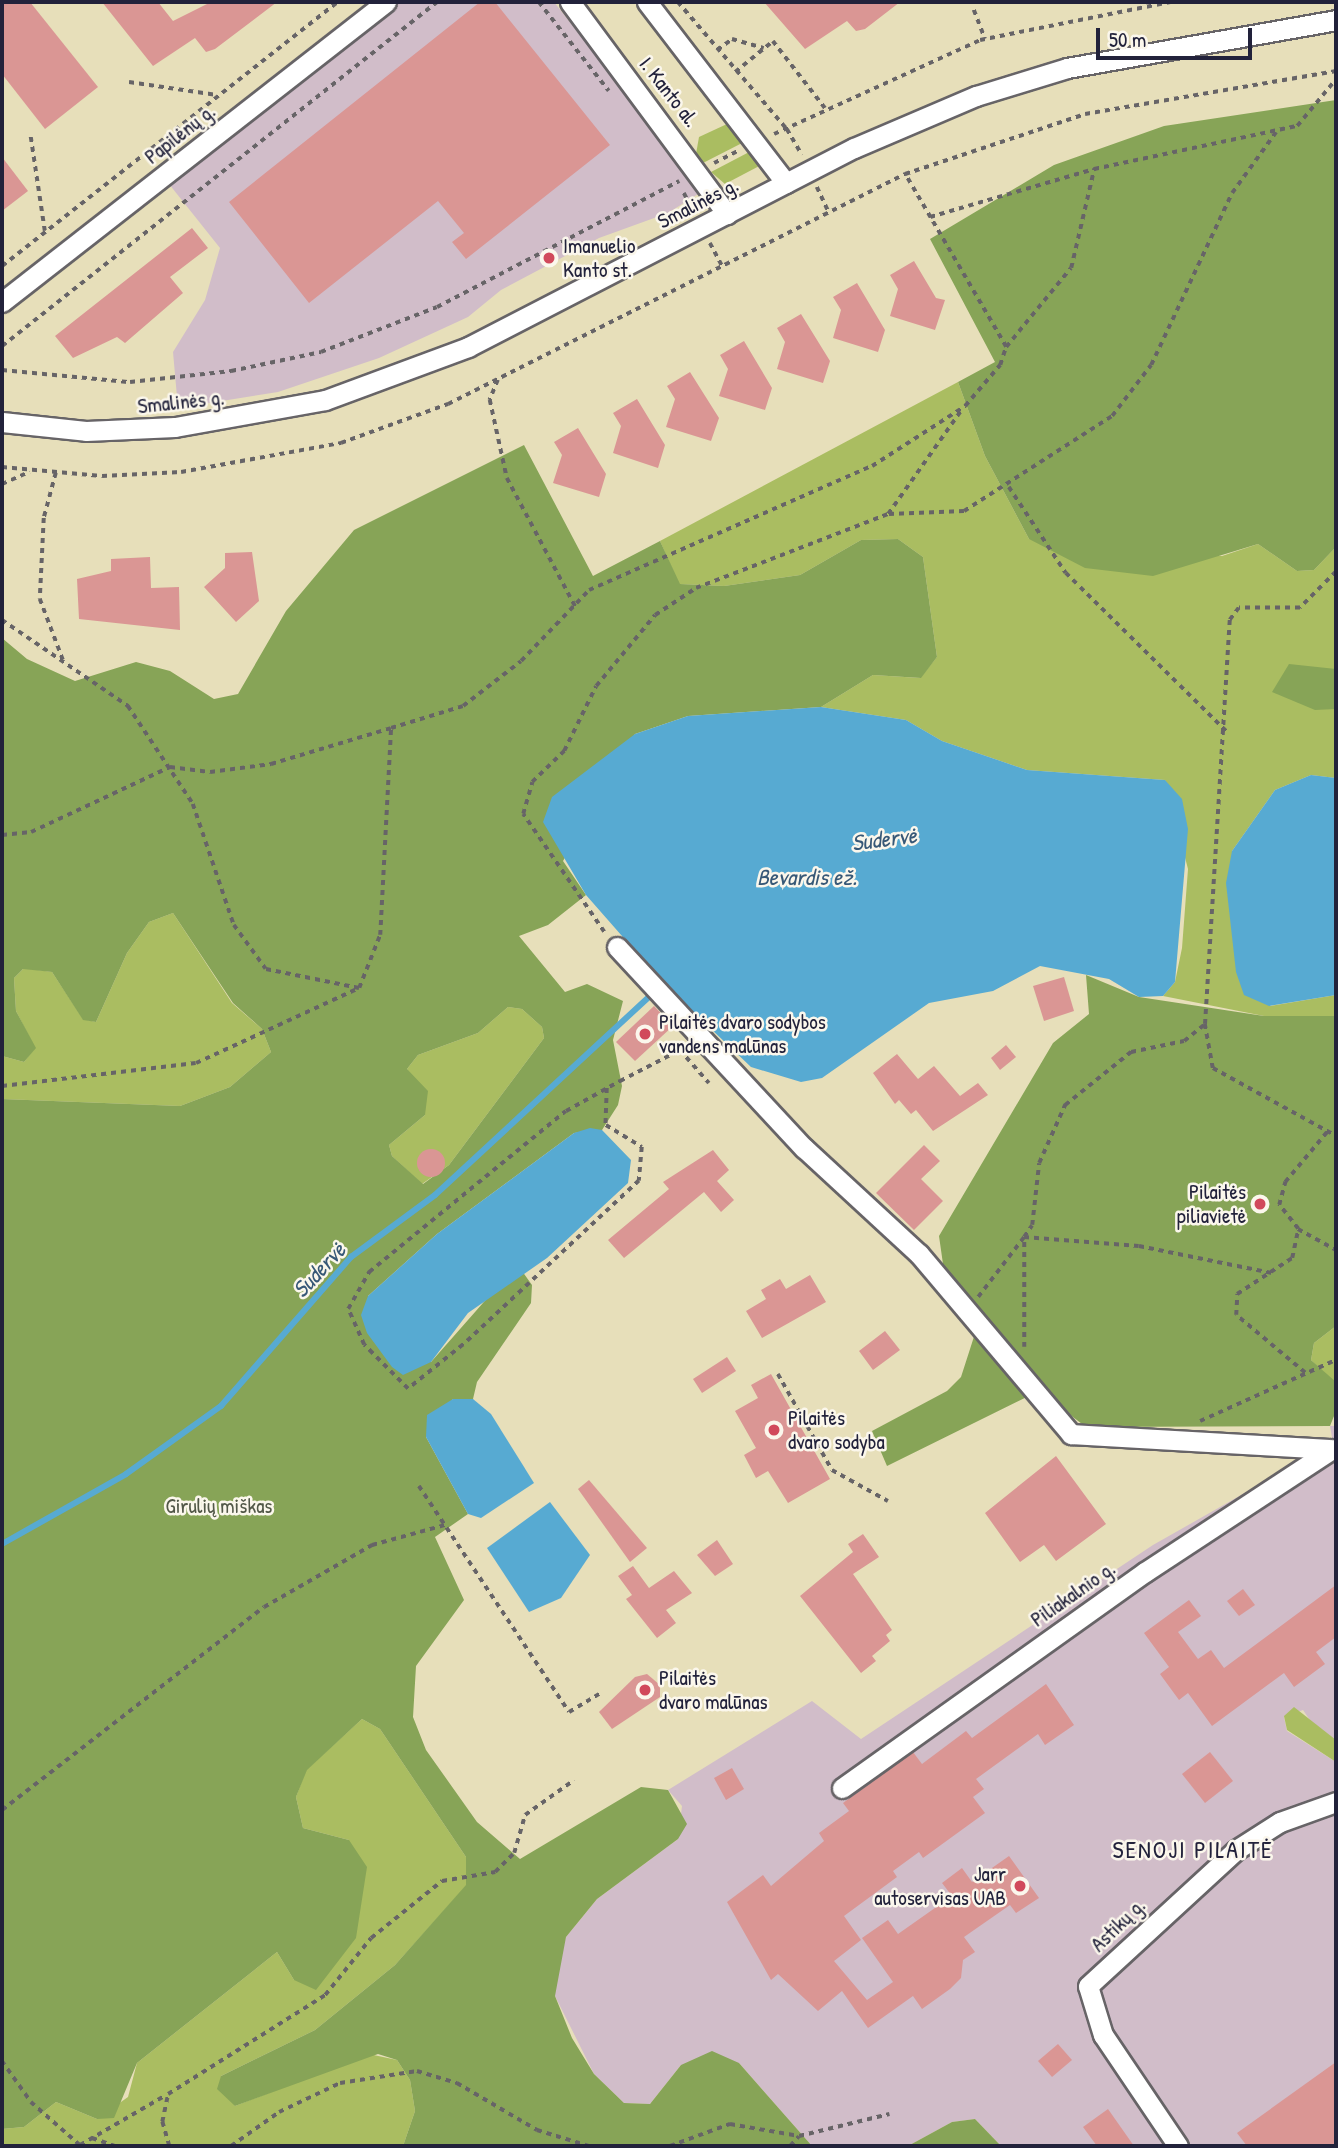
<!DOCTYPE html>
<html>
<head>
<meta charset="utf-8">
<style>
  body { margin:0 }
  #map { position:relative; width:1338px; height:2148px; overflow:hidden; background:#e7dfba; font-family:"Patrick Hand",sans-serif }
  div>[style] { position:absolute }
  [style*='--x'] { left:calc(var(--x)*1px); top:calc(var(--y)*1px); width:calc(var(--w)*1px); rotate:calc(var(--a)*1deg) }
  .industrial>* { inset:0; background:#d1bdc9 }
  .green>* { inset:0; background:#aabd61 }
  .forest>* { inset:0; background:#87a457 }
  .water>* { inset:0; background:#57aad2 }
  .stream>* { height:6px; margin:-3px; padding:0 3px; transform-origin:3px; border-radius:3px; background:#57aad2 }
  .building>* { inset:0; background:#da9694 }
  .round { border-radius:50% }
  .path>* { height:3.5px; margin-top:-1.75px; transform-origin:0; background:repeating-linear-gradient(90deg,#676467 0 5px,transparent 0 10px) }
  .roads { filter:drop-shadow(2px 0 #676467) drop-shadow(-2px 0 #676467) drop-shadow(0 2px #676467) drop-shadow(0 -2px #676467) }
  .minor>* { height:19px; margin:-9.5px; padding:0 9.5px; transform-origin:9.5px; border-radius:9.5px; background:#fff }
  .dots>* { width:19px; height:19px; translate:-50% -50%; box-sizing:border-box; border:4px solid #fbf7ec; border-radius:50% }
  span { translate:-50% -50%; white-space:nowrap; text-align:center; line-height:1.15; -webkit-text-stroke:5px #fbf7ec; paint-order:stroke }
  .street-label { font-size:21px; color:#22223b }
  .poi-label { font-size:21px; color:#22223b }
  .left { translate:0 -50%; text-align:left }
  .right { translate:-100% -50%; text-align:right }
  .park-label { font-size:21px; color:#525848 }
  .water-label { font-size:23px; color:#375877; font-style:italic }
  .quarter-label { font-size:24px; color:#22223b; letter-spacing:2px }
  .frame { position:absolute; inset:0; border:4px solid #22223b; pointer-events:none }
  .scale { position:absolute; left:1096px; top:28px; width:156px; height:32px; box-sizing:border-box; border:4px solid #22223b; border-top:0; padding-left:9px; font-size:21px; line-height:24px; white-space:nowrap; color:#22223b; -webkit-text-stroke:5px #fbf7ec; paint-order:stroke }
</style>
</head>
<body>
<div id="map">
  <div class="industrial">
    <i style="clip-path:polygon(400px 2px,554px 2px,686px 169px,698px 194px,668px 213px,599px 238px,501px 290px,468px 317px,379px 358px,278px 392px,178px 408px,173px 352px,205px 300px,220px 248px,169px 184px)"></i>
    <i style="clip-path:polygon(1330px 1426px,1336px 1426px,1336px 1740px,1318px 1732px,1303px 1710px,1284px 1717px,1287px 1731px,1336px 1762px,1336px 2146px,1001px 2146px,975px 2119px,952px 2122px,908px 2146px,812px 2146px,739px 2063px,681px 2065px,650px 2104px,624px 2103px,594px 2074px,555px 1996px,555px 1970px,566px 1937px,597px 1899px,678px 1839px,682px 1806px,668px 1790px,812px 1701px,861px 1739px,1153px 1545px,1333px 1443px)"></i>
  </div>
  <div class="green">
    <i style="clip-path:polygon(727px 124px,746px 141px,703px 163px,696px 154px,699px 137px)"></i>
    <i style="clip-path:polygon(753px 150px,765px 163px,725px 184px,711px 172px)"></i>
    <i style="clip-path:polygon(958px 382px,985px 456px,1029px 539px,1222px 556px,1258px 544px,1297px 571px,1314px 570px,1336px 547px,1336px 669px,1315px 709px,1336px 709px,1336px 778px,1311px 775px,1275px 790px,1232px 851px,1270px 1006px,1336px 995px,1336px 1016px,1264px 1016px,1163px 996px,1175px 982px,1182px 948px,1188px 869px,1165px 780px,1027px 770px,942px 741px,906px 720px,821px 707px,873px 675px,920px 678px,937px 657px,923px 557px,898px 539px,861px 540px,800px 575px,724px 586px,679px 584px,660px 541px)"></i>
    <i style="clip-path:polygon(173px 913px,232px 1003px,262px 1029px,271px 1052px,230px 1087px,180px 1106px,2px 1099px,2px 1056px,24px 1062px,35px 1048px,16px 1011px,14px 978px,24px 968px,52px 972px,83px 1019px,96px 1022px,127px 953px,149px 922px)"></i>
    <i style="clip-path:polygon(508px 1007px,522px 1009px,542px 1027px,544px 1038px,449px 1165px,422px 1184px,392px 1156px,389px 1145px,425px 1115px,407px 1069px,418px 1055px,478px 1033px)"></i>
    <i style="clip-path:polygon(1336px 1326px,1336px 1384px,1311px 1360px,1314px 1343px)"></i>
    <i style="clip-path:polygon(1294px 1707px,1336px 1740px,1336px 1762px,1287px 1730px,1284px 1716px)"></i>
    <i style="clip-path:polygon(362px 1719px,380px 1729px,466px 1857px,467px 1885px,395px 1965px,315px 2030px,221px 2076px,235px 2106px,369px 2054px,397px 2060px,410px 2080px,415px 2111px,403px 2146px,2px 2146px,2px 2129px,24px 2127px,56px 2102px,97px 2119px,128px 2097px,137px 2063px,277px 1952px,294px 1980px,349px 1840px,303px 1828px,296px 1797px,306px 1770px)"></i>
  </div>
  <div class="forest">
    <i style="clip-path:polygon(1336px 100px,1336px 547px,1314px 570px,1297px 571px,1258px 544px,1153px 576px,1085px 568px,1029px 539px,985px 456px,958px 382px,995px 362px,930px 239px,1054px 165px,1164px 126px)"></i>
    <i style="clip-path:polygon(evenodd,524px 445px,593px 576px,660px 541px,680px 584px,724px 586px,800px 575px,861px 540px,898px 539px,923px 557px,937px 657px,921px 678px,873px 675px,821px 707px,688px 716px,635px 734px,563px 861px,586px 895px,548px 925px,519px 936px,565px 992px,587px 984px,623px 1001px,613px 1040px,622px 1086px,618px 1105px,602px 1130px,574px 1133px,437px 1234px,368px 1296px,431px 1362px,490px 1295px,522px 1271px,532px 1285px,531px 1303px,477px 1382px,473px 1399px,453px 1399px,426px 1437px,468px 1514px,435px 1537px,464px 1600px,416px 1666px,413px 1717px,426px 1750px,477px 1822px,520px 1859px,641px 1787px,668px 1790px,687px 1824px,678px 1839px,597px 1899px,566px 1937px,555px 1996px,572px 2038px,594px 2074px,624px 2103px,650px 2104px,681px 2065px,712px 2051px,739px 2063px,812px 2146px,403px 2146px,415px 2111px,410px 2080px,397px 2060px,378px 2054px,235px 2106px,217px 2089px,221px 2076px,315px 2030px,395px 1965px,466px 1885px,466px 1857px,380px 1729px,362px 1719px,307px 1770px,296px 1797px,303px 1828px,349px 1840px,367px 1867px,356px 1938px,316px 1990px,294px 1980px,277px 1952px,137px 2063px,114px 2118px,97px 2119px,56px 2102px,24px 2127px,2px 2129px,2px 1099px,180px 1106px,230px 1087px,271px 1052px,262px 1029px,233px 1003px,173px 913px,149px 922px,127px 953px,96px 1022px,83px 1020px,52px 972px,23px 969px,14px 978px,16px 1011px,36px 1048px,24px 1062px,2px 1056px,2px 638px,27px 659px,75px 681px,136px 662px,170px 671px,214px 699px,238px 694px,286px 611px,354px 530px,524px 445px,508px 1007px,522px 1009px,542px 1027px,544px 1038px,449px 1165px,423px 1184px,392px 1156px,389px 1145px,425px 1115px,428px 1091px,407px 1069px,418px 1055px,478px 1033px,508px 1007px)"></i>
    <i style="clip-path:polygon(1289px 664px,1336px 669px,1336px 709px,1315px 710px,1272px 692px)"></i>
    <i style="clip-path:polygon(1086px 975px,1139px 997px,1264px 1016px,1336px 1016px,1336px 1326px,1314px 1343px,1311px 1360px,1336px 1382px,1336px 1411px,1330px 1426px,1086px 1427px,1039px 1391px,887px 1466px,872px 1431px,947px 1391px,961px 1377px,980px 1318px,944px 1271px,939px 1236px,1053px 1043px,1089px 1014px)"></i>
    <i style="clip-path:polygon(975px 2119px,1001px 2146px,908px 2146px,952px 2122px)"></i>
  </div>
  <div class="water">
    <i style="clip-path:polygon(821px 707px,906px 720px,942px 741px,1027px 770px,1165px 780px,1182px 799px,1188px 829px,1175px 982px,1163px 996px,1139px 997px,1109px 979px,1040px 966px,993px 991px,929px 1003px,822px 1078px,801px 1082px,751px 1067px,665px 985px,586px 895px,543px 822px,552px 797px,635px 734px,688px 716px)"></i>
    <i style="clip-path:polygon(1311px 775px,1336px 778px,1336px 995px,1269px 1006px,1244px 995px,1236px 972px,1226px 883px,1232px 851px,1275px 790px)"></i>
    <i style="clip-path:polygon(590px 1128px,602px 1130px,631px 1160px,628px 1183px,547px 1258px,468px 1313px,431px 1362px,403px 1375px,392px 1367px,367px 1333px,361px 1315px,368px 1296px,437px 1234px,574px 1133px)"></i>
    <i style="clip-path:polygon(453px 1399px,473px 1399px,491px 1414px,534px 1483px,481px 1518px,468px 1514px,426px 1437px,427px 1415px)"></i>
    <i style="clip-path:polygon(550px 1502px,590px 1555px,561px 1598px,529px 1612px,487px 1548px)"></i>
  </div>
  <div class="stream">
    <i style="--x:2;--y:1544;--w:142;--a:-29.4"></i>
    <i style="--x:126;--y:1474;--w:117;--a:-35.6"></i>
    <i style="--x:221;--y:1406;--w:198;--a:-48.9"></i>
    <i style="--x:351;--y:1257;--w:104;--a:-36.4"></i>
    <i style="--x:435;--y:1195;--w:290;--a:-42.8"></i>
  </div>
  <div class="building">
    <i style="clip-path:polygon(2px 2px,30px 2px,98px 87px,45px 129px,2px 74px)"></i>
    <i style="clip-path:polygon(102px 2px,158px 2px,173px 21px,211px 2px,277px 2px,215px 49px,206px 52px,195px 38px,153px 66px)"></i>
    <i style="clip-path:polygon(480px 2px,495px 2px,610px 145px,466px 259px,452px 242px,464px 233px,438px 201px,309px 303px,229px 202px)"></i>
    <i style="clip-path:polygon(764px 2px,900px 2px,865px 29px,856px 31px,847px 21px,805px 49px)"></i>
    <i style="clip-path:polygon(2px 157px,28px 191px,2px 211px)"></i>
    <i style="clip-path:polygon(192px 228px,208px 248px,170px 277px,183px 293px,125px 343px,117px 337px,73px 358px,55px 336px)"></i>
    <i style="clip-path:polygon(914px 261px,936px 298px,945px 300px,935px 330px,890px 316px,898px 289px,890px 275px)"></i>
    <i style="clip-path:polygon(857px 283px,885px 330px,878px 352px,833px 338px,841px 310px,833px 297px)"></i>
    <i style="clip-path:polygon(801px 314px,830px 361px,823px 383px,777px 369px,785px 342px,777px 328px)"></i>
    <i style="clip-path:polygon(744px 341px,772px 388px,765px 410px,719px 396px,728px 369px,720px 355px)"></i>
    <i style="clip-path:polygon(690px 372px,719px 418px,711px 441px,666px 427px,675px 399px,667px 386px)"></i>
    <i style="clip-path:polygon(637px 399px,665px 445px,658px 468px,613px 453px,621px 426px,613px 413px)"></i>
    <i style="clip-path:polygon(578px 428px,606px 474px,599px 497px,553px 483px,562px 455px,554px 442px)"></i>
    <i style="clip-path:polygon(252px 552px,259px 601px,236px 622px,204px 587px,225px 568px,225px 553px)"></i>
    <i style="clip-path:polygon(150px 557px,151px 588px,179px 587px,180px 630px,79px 619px,77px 579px,111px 571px,111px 559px)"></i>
    <i style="clip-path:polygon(1064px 977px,1074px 1011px,1044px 1021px,1033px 986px)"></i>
    <i style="clip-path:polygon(654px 1006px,673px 1026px,635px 1061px,616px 1042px)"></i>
    <i style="clip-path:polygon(1006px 1045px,1016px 1057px,1000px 1070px,991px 1058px)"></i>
    <i style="clip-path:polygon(897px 1054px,918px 1079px,934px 1066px,960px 1096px,978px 1083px,988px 1095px,933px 1131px,916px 1110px,911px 1114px,899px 1100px,895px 1104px,873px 1073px)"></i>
    <i style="clip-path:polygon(924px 1145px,940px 1161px,921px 1179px,943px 1201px,914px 1230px,876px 1193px)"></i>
    <i class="round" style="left:417px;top:1149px;width:28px;height:28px"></i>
    <i style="clip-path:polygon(713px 1150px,729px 1170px,717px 1181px,734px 1200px,721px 1212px,704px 1192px,624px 1258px,608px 1240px,669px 1189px,663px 1182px)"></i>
    <i style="clip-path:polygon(810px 1275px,826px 1302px,762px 1338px,746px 1311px,766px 1299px,761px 1290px,780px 1279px,786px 1289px)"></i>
    <i style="clip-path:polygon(885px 1331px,900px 1350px,873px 1370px,859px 1351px)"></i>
    <i style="clip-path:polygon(727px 1357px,736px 1371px,702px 1393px,693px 1379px)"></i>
    <i style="clip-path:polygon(771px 1374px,830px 1479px,788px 1503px,768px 1471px,756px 1478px,744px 1455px,756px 1448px,735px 1411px,758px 1398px,751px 1385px)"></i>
    <i style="clip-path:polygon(1056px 1456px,1106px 1524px,1056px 1561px,1044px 1545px,1020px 1562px,985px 1513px)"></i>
    <i style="clip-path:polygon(589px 1480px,647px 1548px,630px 1562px,578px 1489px)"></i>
    <i style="clip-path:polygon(863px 1534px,879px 1557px,853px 1574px,892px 1630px,886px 1635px,890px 1641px,872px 1656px,876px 1661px,861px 1673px,800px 1596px,853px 1552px,848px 1544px)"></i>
    <i style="clip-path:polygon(717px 1540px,733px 1564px,715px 1576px,697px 1555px)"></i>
    <i style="clip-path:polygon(633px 1566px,649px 1588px,674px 1571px,692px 1593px,666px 1610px,676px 1623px,657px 1638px,626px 1599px,632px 1595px,618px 1576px)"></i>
    <i style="clip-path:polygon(1336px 1585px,1336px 1637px,1316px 1652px,1325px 1664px,1294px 1687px,1284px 1673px,1212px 1726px,1188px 1693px,1179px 1700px,1160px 1674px,1169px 1667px,1144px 1633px,1189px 1600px,1201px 1616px,1178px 1632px,1198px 1659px,1211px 1650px,1224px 1668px)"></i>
    <i style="clip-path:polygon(1243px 1589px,1255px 1605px,1239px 1616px,1227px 1601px)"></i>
    <i style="clip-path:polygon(647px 1674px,660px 1685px,660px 1697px,612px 1729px,599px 1712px,635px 1677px)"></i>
    <i style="clip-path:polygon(1046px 1684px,1074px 1725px,1045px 1745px,1038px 1734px,976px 1779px,984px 1789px,973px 1797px,985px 1813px,923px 1858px,919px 1852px,893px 1871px,897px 1877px,844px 1916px,861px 1940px,834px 1961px,867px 2000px,893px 1982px,862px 1938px,888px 1920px,898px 1934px,952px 1896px,942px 1883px,962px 1868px,972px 1882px,1009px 1856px,1039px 1898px,1016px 1913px,1010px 1905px,964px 1937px,975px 1952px,963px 1960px,961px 1978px,950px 1989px,922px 2009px,913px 1996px,868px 2028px,842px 1991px,818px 2011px,778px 1974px,771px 1980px,727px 1902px,763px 1875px,771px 1886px,824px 1841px,819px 1833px,849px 1811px,843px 1803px,913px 1752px,922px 1764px,966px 1731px,972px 1738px)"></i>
    <i style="clip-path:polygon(1210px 1752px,1233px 1781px,1205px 1803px,1182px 1774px)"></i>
    <i style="clip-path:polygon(732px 1768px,744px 1789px,726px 1800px,714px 1778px)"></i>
    <i style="clip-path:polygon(1058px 2044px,1072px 2060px,1052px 2077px,1038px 2061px)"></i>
    <i style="clip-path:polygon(1336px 2062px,1336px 2146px,1247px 2146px,1237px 2133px)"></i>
    <i style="clip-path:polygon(1108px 2109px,1134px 2146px,1097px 2146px,1083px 2127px)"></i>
  </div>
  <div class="path">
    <i style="--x:539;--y:2;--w:113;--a:51.8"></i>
    <i style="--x:678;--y:2;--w:167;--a:49.4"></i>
    <i style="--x:787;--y:129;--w:30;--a:60"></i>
    <i style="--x:974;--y:10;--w:31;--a:69"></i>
    <i style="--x:717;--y:50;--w:19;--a:-36"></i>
    <i style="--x:732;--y:39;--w:33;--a:16"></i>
    <i style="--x:735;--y:72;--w:49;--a:-39.2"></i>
    <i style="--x:773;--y:41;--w:85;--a:52.2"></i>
    <i style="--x:129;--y:82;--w:89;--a:8.4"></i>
    <i style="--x:774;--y:134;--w:226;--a:-24.5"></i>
    <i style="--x:980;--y:40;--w:194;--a:-11.3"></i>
    <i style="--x:31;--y:137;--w:95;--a:81.5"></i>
    <i style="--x:714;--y:163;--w:27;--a:-27"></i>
    <i style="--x:817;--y:187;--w:26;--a:65"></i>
    <i style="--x:684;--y:193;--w:20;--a:63"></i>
    <i style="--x:930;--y:217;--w:171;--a:-16.3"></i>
    <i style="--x:710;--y:243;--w:26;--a:62"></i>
    <i style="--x:2;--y:266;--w:427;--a:-38.2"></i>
    <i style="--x:2;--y:346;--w:555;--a:-38.34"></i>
    <i style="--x:1006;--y:347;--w:102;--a:-50.6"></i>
    <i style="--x:1071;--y:268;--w:102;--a:-76.9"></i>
    <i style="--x:1094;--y:169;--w:208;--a:-12"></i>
    <i style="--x:1297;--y:126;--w:61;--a:-50.3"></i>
    <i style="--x:2;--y:370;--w:129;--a:5.4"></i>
    <i style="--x:130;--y:382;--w:102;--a:-6.2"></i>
    <i style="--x:231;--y:371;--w:92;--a:-11.9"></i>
    <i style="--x:321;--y:352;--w:124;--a:-21.2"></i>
    <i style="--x:437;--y:307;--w:273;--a:-27.5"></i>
    <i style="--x:498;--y:380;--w:22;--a:112"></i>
    <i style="--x:490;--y:400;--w:80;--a:77.7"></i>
    <i style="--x:507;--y:478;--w:147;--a:62"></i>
    <i style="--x:2;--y:467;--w:100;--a:5.1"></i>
    <i style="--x:102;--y:476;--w:79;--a:-2.9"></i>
    <i style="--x:181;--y:472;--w:163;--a:-10.3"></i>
    <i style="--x:341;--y:443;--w:114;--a:-20"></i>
    <i style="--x:448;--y:404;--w:512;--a:-26.72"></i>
    <i style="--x:905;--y:174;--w:190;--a:-18.4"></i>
    <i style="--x:1085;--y:114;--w:255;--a:-9.7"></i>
    <i style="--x:56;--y:473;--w:47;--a:104.9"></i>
    <i style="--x:44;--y:518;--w:81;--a:92.8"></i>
    <i style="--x:40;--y:599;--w:65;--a:69.3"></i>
    <i style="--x:2;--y:484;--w:30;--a:-24"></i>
    <i style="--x:1009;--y:487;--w:103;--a:56.5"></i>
    <i style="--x:1066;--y:573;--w:226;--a:44.6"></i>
    <i style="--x:889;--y:514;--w:75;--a:-2.3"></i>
    <i style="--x:964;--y:511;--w:176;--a:-32.7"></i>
    <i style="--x:1112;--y:416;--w:64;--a:-52.6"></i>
    <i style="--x:1151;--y:365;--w:190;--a:-64.8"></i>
    <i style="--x:1232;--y:193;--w:75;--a:-54.2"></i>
    <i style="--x:1336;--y:572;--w:51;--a:135"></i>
    <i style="--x:1300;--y:608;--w:61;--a:180"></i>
    <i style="--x:1239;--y:608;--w:15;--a:127"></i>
    <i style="--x:1230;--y:620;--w:405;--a:93.5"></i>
    <i style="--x:1205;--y:1024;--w:45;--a:79.7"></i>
    <i style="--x:1213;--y:1068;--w:141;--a:28.9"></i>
    <i style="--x:2;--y:620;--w:153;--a:34.3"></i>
    <i style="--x:128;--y:706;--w:118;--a:56.4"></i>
    <i style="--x:193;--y:804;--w:128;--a:71.3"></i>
    <i style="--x:234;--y:925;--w:54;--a:54"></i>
    <i style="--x:266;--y:969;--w:95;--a:11.5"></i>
    <i style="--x:2;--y:835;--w:29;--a:-6"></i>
    <i style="--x:31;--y:832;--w:153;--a:-25.1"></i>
    <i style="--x:170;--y:767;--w:40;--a:7.1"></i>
    <i style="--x:210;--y:772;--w:62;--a:-7.5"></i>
    <i style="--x:271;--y:764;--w:125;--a:-16.7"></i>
    <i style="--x:604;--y:932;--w:143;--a:-124.5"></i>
    <i style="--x:523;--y:814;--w:33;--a:-74"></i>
    <i style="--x:532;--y:782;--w:45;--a:-44.1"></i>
    <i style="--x:564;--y:751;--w:72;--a:-63.8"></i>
    <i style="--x:596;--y:686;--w:92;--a:-50.3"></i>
    <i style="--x:655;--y:615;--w:49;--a:-33.4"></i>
    <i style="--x:696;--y:588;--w:206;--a:-21.1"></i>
    <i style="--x:888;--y:514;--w:128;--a:-54.8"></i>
    <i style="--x:2;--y:1086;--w:195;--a:-6.8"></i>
    <i style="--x:196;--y:1063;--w:179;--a:-24.7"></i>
    <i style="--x:359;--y:988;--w:57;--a:-68.4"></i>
    <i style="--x:380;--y:935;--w:207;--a:-87"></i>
    <i style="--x:391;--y:728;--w:75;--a:-17"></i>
    <i style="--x:463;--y:706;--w:73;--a:-37.8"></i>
    <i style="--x:521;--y:661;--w:98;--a:-46.2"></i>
    <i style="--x:589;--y:590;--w:309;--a:-23.7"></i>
    <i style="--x:872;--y:466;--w:111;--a:-32.8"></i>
    <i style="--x:965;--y:406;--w:54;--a:-49.5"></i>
    <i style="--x:1000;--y:365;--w:19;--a:-72"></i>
    <i style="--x:1006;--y:347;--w:200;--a:-120.3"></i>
    <i style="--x:607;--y:1088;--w:37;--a:92"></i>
    <i style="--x:606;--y:1125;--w:42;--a:31.4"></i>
    <i style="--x:642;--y:1147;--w:34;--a:95"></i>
    <i style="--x:639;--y:1181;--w:241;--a:137"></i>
    <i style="--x:463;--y:1345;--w:70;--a:141.3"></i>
    <i style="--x:408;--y:1389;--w:62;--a:-135"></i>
    <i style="--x:364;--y:1345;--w:39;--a:-114"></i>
    <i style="--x:348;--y:1309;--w:43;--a:-60.4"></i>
    <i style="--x:369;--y:1272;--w:254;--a:-39.3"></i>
    <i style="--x:566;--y:1111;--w:62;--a:-29.1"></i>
    <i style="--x:620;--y:1081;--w:68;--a:-27.3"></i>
    <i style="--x:680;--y:1050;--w:44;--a:48.7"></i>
    <i style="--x:1298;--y:1229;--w:43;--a:28.9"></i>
    <i style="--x:978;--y:1297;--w:76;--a:-52.5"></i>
    <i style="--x:1024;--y:1237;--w:115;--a:4.5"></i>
    <i style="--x:1139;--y:1246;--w:136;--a:11.5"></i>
    <i style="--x:1024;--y:1347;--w:110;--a:-90"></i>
    <i style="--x:1024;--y:1237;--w:14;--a:-56"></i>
    <i style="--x:1032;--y:1225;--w:62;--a:-83.6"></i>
    <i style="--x:1039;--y:1163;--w:64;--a:-65.9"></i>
    <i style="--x:1065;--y:1105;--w:85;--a:-38.8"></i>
    <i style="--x:1131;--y:1052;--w:54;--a:-11.7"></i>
    <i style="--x:1184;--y:1041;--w:27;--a:-39"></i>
    <i style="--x:1305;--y:1373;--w:90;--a:-140"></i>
    <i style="--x:1236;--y:1315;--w:21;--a:-87"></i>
    <i style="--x:1237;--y:1294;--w:66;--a:-33.2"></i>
    <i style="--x:1292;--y:1258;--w:30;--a:-78"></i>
    <i style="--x:1298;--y:1229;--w:31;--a:-128"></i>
    <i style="--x:1279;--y:1205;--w:24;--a:-75"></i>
    <i style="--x:1285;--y:1182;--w:65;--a:-50"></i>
    <i style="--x:778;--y:1374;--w:110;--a:60.6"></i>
    <i style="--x:832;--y:1470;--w:64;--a:29"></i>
    <i style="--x:1200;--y:1421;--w:149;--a:-24.2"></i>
    <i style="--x:419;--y:1486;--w:271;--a:56.4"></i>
    <i style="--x:569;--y:1712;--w:37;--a:-31"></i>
    <i style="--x:2;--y:1810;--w:331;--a:-37.8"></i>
    <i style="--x:264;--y:1607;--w:125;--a:-29.9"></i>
    <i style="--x:372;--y:1545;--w:76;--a:-15.3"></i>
    <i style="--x:2;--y:2061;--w:50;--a:54.7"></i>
    <i style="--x:31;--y:2102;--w:67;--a:41.3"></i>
    <i style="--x:92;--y:2138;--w:24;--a:19"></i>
    <i style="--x:80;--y:2145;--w:99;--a:-30.2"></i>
    <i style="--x:169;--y:2146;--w:25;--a:-106"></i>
    <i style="--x:162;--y:2122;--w:29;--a:-78"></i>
    <i style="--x:168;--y:2094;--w:186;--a:-32.2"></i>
    <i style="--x:325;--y:1995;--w:73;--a:-51.1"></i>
    <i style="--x:371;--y:1938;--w:91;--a:-38.8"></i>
    <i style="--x:442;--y:1881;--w:54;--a:-9.6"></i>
    <i style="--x:495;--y:1872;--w:27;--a:-45"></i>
    <i style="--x:514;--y:1853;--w:40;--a:-74"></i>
    <i style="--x:525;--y:1815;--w:60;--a:-35.5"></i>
    <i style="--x:231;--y:2146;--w:59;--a:-35.3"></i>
    <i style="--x:279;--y:2112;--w:68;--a:-25.4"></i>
    <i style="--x:340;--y:2083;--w:78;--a:-8.9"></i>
    <i style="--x:417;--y:2071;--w:42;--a:16.7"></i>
    <i style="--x:457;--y:2083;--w:93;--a:30.4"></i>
    <i style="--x:537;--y:2130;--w:54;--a:17.1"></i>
    <i style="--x:670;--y:2146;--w:64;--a:-20.1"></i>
    <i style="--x:730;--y:2124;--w:70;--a:9.9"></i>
    <i style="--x:799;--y:2136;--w:93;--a:-13.7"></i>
    <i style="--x:790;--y:2146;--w:13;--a:-48"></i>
  </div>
  <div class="roads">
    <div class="minor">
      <i style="--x:570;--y:2;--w:264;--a:53.5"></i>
      <i style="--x:647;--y:2;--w:228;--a:52.5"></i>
      <i style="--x:2;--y:302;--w:487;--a:-38"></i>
      <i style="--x:2;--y:422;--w:84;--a:6.1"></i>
      <i style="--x:86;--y:431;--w:89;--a:-2.6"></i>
      <i style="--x:175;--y:427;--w:152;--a:-10.2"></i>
      <i style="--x:325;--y:400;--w:153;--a:-20.3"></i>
      <i style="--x:468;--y:347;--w:434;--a:-27.3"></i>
      <i style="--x:854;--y:148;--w:133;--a:-23.1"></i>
      <i style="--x:976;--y:96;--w:95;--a:-17.1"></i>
      <i style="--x:1067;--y:68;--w:273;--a:-10.1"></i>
      <i style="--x:617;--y:947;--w:275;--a:47.1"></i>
      <i style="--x:804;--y:1148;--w:156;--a:42.7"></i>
      <i style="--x:919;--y:1254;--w:236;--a:49.8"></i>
      <i style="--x:1071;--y:1434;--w:258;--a:3.3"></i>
      <i style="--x:842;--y:1788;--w:372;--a:-35.5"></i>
      <i style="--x:1145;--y:1572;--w:224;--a:-33.3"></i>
      <i style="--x:1178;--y:2146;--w:134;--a:-124"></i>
      <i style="--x:1103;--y:2035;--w:51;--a:-107"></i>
      <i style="--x:1088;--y:1986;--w:201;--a:-42.6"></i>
      <i style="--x:1236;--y:1850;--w:52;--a:-32.5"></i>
      <i style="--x:1280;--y:1822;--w:59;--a:-19.7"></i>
    </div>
  </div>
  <div class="dots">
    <i style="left:549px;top:258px;background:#d1495b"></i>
    <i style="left:645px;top:1034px;background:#d1495b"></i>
    <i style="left:1260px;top:1204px;background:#d1495b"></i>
    <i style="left:774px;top:1430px;background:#d1495b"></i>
    <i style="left:645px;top:1690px;background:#d1495b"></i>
    <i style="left:1020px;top:1886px;background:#d1495b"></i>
  </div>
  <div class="street-label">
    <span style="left:669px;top:92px;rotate:52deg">I. Kanto al.</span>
    <span style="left:180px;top:134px;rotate:-38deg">Papilėnų g.</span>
    <span style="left:698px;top:203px;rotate:-27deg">Smalinės g.</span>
    <span style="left:181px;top:402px;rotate:-6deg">Smalinės g.</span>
    <span style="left:1073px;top:1594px;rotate:-35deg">Piliakalnio g.</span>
    <span style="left:1118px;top:1925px;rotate:-44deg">Astikų g.</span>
  </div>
  <div class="poi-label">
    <span class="left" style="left:563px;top:258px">Imanuelio<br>Kanto st.</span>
    <span class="left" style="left:659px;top:1034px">Pilaitės dvaro sodybos<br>vandens malūnas</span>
    <span class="right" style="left:1246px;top:1204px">Pilaitės<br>piliavietė</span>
    <span class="left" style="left:788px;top:1430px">Pilaitės<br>dvaro sodyba</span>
    <span class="left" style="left:659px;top:1690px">Pilaitės<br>dvaro malūnas</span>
    <span class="right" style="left:1006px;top:1886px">Jarr<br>autoservisas UAB</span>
  </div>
  <div class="park-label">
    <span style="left:219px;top:1506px">Girulių miškas</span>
  </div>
  <div class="water-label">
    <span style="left:884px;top:839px;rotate:-7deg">Sudervė</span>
    <span style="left:807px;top:877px">Bevardis ež.</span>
    <span style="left:319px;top:1270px;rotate:-47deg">Sudervė</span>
  </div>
  <div class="quarter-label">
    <span style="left:1193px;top:1850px">SENOJI PILAITĖ</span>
  </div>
  <div class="frame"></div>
  <div class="scale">50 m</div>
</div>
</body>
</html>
